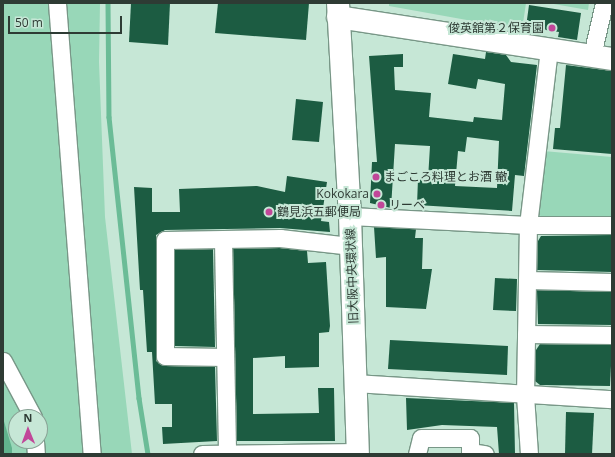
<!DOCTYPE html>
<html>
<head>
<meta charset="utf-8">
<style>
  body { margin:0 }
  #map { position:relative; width:615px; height:457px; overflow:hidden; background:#c6e7d6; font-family:"Open Sans","Noto Sans JP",sans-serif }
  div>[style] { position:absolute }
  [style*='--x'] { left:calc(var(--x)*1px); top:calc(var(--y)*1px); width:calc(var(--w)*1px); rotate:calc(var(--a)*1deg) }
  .green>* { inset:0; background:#98d7b8 }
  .forest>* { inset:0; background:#61b28d }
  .stream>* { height:4.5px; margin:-2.25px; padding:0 2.25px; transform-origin:2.25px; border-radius:2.25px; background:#6bbc97 }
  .building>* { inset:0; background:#1c5c42 }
  .roads { filter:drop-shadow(1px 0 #789787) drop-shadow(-1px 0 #789787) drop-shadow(0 1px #789787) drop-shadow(0 -1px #789787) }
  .street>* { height:17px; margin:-8.5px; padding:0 8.5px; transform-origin:8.5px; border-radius:8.5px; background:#fff }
  .secondary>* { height:22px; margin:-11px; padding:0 11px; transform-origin:11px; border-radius:11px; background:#fff }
  .primary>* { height:22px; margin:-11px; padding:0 11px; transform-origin:11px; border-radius:11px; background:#fff }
  .dots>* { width:11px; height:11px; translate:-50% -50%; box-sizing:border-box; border:2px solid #c6e7d6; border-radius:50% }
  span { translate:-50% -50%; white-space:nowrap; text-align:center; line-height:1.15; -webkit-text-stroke:4px #c6e7d6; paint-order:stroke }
  .poi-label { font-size:12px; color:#2e3b34 }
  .right { translate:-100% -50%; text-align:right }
  .left { translate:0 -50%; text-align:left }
  .street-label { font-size:12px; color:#2e3b34 }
  .frame { position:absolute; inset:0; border:4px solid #2e3b34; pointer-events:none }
  .north { position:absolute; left:8px; top:409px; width:40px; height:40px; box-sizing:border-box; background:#c6e7d6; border:1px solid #89a295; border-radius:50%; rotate:359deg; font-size:11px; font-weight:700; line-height:16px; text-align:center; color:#2e3b34 }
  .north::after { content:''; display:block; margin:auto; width:14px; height:18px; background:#c14799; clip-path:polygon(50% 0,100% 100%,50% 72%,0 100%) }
  .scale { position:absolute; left:8px; top:16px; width:114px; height:18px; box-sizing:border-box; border:2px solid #2e3b34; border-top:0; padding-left:5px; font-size:12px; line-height:14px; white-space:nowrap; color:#2e3b34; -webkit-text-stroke:3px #c6e7d6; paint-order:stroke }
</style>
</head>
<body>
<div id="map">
  <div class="green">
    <i style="clip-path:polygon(evenodd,3px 3px,100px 3px,99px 62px,105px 217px,132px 454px,3px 454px,3px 3px,16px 417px,40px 417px,40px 441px,16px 441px,16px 417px)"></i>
    <i style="clip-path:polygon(389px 3px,526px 3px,522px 30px,389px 6px)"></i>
    <i style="clip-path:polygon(548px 3px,589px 3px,588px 10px)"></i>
    <i style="clip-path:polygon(543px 151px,612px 157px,612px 220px,544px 219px,536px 212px)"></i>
  </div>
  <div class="forest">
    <i style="clip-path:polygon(3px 418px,12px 448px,12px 454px,3px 454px)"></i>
  </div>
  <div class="stream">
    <i style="--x:108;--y:3;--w:114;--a:89.5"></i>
    <i style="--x:109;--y:117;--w:283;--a:83.9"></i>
    <i style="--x:139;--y:398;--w:57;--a:80.9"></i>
  </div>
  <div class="building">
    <i style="clip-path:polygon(131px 3px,170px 3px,168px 45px,129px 42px)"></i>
    <i style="clip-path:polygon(218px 3px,309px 3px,306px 40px,215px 33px)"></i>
    <i style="clip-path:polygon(529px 5px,581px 13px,577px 40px,558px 37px,559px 32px,526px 27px)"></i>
    <i style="clip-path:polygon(evenodd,486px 52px,506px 55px,511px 62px,537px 65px,524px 176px,515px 175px,512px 211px,417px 205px,418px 179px,428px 179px,430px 146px,395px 144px,391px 208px,370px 203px,372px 162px,377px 162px,369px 56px,403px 54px,403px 67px,394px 67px,395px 90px,431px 93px,429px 117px,473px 122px,474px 117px,502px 120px,505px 84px,478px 79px,476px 89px,448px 84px,453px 54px,485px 59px,486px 52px,467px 137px,499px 141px,497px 188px,455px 186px,458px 151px,465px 152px,467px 137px)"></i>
    <i style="clip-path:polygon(566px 65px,612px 71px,612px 154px,553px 149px,555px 128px,560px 128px)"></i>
    <i style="clip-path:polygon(296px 99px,323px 102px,319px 142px,292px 140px)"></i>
    <i style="clip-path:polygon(287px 176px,327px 182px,321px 221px,329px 222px,330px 232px,280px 228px,165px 230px,156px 235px,156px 361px,165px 366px,215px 367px,217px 441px,163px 444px,162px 427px,172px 427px,172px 404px,155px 404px,152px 352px,147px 352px,143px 290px,140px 290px,134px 187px,152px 188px,152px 212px,180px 212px,179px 189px,257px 186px,285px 192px)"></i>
    <i style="clip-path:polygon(374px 227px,416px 229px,415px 238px,423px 238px,422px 269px,432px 269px,426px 309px,386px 307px,386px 257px,376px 258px)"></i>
    <i style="clip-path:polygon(612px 235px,612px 272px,537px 270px,538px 241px,541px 236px)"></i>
    <i style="clip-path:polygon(280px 248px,307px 251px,308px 263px,326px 262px,330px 326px,329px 332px,319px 333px,319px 367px,285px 368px,285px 356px,253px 358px,253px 414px,319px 413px,318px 388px,334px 388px,335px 441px,237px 441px,233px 249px)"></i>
    <i style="clip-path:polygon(213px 249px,215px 347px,175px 346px,175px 250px)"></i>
    <i style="clip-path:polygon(495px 278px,517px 279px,516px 311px,493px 310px)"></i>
    <i style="clip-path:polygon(537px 290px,612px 292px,612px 325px,538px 324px)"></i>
    <i style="clip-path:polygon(390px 340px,508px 346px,507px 375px,388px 369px)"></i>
    <i style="clip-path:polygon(540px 344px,612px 345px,610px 386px,540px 385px,535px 381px,536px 350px)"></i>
    <i style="clip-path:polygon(406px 398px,514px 403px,515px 454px,499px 454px,497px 427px,442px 425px,407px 430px)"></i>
    <i style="clip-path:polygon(566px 412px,594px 413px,592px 454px,565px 454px)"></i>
  </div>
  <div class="roads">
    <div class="street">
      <i style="--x:57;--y:3;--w:452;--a:85.6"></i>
      <i style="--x:592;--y:55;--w:53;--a:-77"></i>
      <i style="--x:350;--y:216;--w:178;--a:2.9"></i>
      <i style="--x:528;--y:225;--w:84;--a:0"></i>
      <i style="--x:223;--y:241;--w:210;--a:88.9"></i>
      <i style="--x:527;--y:280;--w:85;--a:1.3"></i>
      <i style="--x:526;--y:334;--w:86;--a:0.7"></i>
      <i style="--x:225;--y:357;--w:60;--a:-179"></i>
      <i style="--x:165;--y:356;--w:116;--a:-90"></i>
      <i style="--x:165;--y:240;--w:115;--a:-1"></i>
      <i style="--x:280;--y:238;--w:70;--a:6.5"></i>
      <i style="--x:3;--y:361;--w:64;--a:61.8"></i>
      <i style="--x:355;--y:383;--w:257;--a:3.6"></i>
      <i style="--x:35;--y:441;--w:13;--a:86"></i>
      <i style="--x:202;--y:454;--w:156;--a:-0.7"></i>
      <i style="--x:417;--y:454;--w:16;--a:-76"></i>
      <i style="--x:421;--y:438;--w:49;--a:0"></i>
      <i style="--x:470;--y:438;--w:14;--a:90"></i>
      <i style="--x:470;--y:452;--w:15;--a:8"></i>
      <i style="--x:529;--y:454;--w:59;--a:-93.9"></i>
      <i style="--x:525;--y:395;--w:170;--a:-89"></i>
      <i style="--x:528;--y:225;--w:178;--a:-83.2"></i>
    </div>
    <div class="secondary">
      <i style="--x:338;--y:17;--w:277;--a:8.7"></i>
    </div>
    <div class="primary">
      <i style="--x:338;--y:3;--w:213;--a:86.8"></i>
      <i style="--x:350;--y:216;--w:238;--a:88.1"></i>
    </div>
  </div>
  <div class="dots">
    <i style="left:552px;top:28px;background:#c14799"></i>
    <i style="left:376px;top:177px;background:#c14799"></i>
    <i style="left:377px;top:194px;background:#c14799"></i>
    <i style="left:381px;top:205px;background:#c14799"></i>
    <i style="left:269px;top:212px;background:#c14799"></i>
  </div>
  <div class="poi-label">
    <span class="right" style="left:544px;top:28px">俊英舘第２保育園</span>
    <span class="left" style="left:384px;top:177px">まごころ料理とお酒 轍</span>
    <span class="right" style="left:369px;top:194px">Kokokara</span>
    <span class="left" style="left:389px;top:205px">リーベ</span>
    <span class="left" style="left:277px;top:212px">鶴見浜五郵便局</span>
  </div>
  <div class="street-label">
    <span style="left:352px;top:276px;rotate:-92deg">旧大阪中央環状線</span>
  </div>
  <div class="frame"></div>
  <div class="north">N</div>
  <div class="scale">50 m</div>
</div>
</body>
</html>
